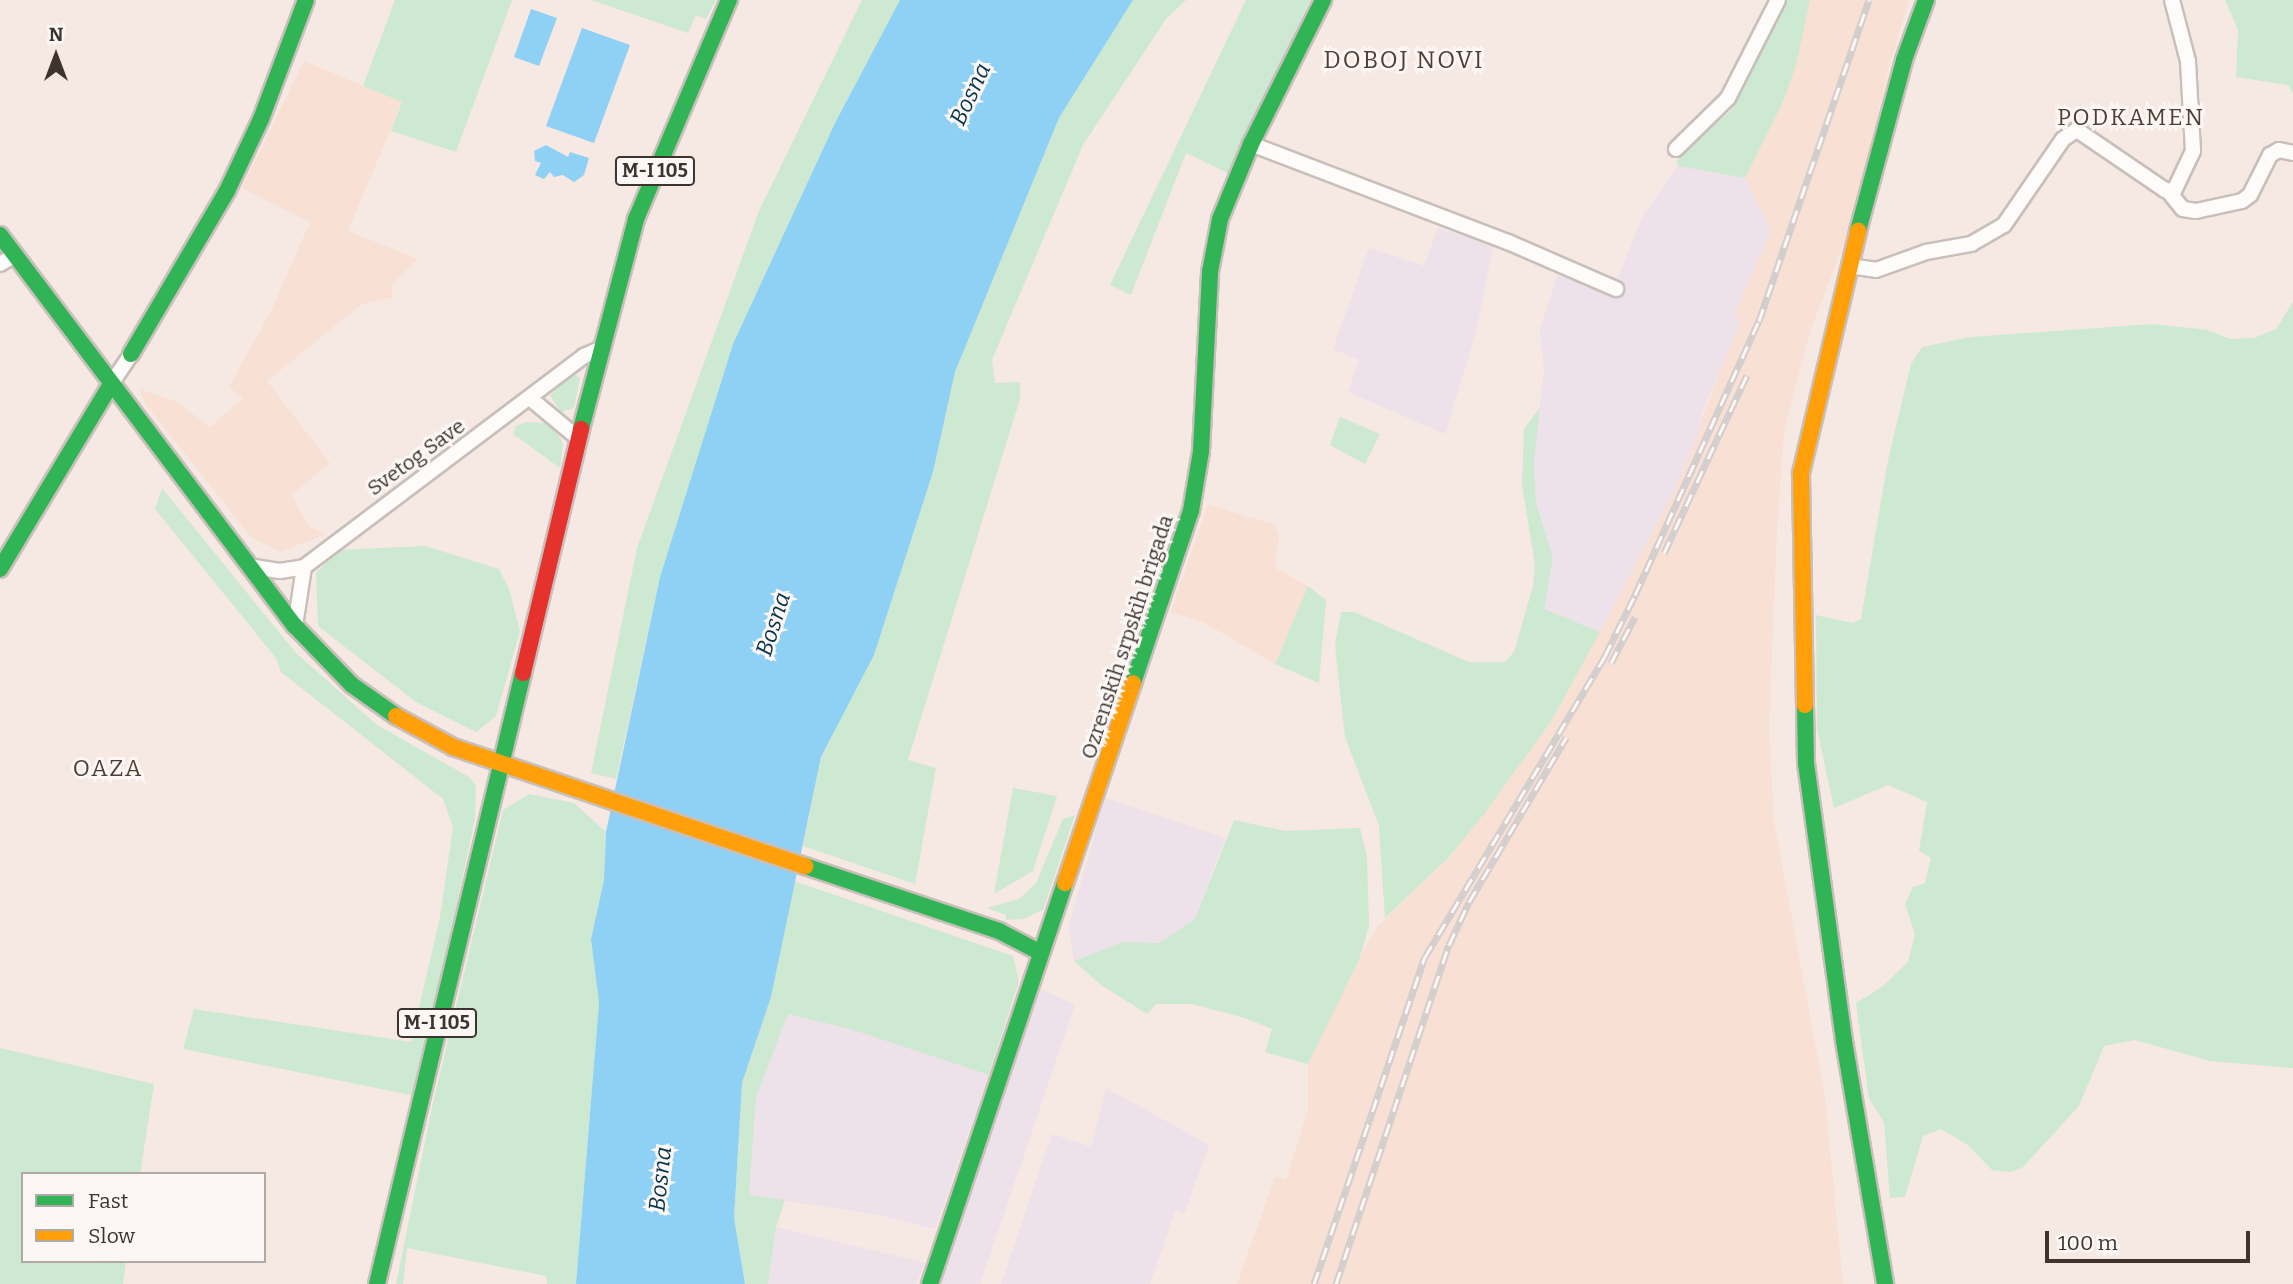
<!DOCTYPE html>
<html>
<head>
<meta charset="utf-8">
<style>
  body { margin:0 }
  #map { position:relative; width:2293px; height:1284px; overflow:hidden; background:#f6e8e2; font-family:Bitter,serif }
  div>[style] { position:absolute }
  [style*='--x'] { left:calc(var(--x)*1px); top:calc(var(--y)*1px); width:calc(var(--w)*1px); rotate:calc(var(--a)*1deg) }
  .built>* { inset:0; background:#f8e0d5 }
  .industrial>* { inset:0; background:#ede1ea }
  .green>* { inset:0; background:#cee9d1 }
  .water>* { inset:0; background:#8ed1f4 }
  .roads { filter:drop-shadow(2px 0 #c9bfba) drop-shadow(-2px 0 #c9bfba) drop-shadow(0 2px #c9bfba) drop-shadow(0 -2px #c9bfba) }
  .street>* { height:14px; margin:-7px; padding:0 7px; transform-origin:7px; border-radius:7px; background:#fefcfb }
  .fast>* { height:16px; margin:-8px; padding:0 8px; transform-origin:8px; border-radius:8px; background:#30b455 }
  .slow>* { height:16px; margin:-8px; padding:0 8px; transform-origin:8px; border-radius:8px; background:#ff9f0a }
  .jam>* { height:16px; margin:-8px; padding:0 8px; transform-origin:8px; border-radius:8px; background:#e5322d }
  .rail>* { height:7px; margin-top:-3.5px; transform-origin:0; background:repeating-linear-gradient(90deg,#fcf7f5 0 13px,#d2cece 0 26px); box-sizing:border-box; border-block:2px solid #d2cece }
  span { translate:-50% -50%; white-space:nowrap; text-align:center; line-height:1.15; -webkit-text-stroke:6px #fcf7f5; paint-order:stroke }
  .shield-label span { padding:2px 5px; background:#fcf7f5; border:2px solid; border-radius:5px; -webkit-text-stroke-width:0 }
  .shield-label { font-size:19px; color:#3d3430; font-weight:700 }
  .street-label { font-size:21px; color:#3d3430 }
  .water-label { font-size:23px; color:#06354a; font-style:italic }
  .neighbourhood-label { font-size:23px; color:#503d34; letter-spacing:2px }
  .quarter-label { font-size:24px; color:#503d34; letter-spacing:2px }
  .legend { position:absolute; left:21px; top:1172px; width:245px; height:91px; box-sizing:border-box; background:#fcf7f5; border:2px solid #b0a9a6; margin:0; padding:9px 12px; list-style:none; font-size:21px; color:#3d3430 }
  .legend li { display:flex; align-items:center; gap:14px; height:35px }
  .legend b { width:35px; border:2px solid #b0a9a6 }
  .north { position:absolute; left:21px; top:21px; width:70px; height:70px; -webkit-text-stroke:5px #fcf7f5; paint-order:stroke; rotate:0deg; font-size:19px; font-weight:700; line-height:28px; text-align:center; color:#3d3430 }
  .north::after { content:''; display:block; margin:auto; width:24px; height:32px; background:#3d3430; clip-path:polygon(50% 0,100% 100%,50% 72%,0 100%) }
  .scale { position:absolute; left:2045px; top:1231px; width:205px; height:32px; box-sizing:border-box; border:4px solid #3d3430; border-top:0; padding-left:9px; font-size:21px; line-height:24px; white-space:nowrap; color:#3d3430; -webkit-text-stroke:5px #fcf7f5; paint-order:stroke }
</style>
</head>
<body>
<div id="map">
  <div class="built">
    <i style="clip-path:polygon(1810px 0,1909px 0,1887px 74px,1856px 213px,1810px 331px,1784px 432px,1777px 527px,1769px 728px,1774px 821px,1825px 1097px,1843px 1284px,1237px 1284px,1275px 1177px,1286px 1180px,1308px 1109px,1308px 1064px,1338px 995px,1377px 927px,1449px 857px,1552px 720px,1671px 496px,1741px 320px,1734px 316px,1771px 230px,1745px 178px,1783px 102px)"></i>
    <i style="clip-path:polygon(304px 61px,402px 102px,348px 231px,418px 259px,391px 285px,393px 298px,362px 304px,267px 381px,330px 463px,291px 495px,310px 527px,326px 534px,280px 552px,251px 537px,146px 405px,139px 389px,177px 402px,210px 427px,243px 398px,229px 387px,272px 309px,310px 222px,242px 188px)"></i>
    <i style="clip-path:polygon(1208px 504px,1274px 525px,1279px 536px,1275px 568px,1308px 586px,1275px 664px,1205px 623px,1171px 612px)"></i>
  </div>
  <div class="industrial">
    <i style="clip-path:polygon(1678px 166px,1745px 178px,1771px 230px,1734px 316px,1741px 321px,1700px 418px,1701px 427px,1671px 496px,1600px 632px,1544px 609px,1553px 558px,1536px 503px,1534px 461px,1544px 370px,1540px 330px,1563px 258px,1618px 278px,1643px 216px)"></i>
    <i style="clip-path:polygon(1438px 228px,1493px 245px,1477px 328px,1445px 434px,1348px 392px,1359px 360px,1333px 349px,1369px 248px,1424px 266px)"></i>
    <i style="clip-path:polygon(1105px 798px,1225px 838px,1195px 919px,1159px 943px,1124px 942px,1074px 961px,1069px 925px)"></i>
    <i style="clip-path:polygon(1039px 988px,1075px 1005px,980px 1284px,938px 1284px)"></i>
    <i style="clip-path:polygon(788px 1014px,850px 1029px,989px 1075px,935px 1229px,879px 1215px,749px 1195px,756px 1097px)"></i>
    <i style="clip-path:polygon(1106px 1088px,1209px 1145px,1184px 1214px,1175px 1210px,1150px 1284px,1001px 1284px,1052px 1134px,1091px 1147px)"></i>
    <i style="clip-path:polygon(776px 1227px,925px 1263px,916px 1284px,768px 1284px)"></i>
  </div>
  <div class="green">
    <i style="clip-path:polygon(395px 0,512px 0,456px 152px,391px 131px,402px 102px,363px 86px)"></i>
    <i style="clip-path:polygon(591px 0,716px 0,706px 19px,696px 15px,688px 33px)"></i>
    <i style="clip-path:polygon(862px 0,900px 0,835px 123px,733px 344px,660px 577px,616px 779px,591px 773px,637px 548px,759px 211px)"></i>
    <i style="clip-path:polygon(1133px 0,1186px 0,1166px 19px,1083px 145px,992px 360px,995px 383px,1020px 382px,1020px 399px,908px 760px,936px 768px,915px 884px,803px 846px,821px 757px,874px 655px,933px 472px,955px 372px,1059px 118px)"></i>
    <i style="clip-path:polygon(1246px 0,1310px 0,1230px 174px,1186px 153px,1131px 295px,1110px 285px)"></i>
    <i style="clip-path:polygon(1786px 0,1810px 0,1796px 65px,1783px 102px,1745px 178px,1678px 166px,1677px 160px,1733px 108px)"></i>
    <i style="clip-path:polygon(2225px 0,2293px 0,2293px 93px,2288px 85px,2236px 77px,2238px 30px)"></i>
    <i style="clip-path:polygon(2293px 302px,2293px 1068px,2210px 1061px,2135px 1040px,2104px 1046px,2079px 1106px,2023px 1167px,2011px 1172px,1992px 1170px,1968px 1145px,1941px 1129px,1923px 1136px,1905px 1197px,1890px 1198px,1884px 1122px,1869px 1099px,1856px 1003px,1882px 987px,1908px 962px,1915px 934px,1905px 904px,1913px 887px,1925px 883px,1931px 858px,1919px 851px,1927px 802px,1888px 785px,1834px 808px,1817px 729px,1816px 615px,1852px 623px,1861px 619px,1888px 460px,1911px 364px,1922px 347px,1971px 337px,2153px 324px,2208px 330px,2230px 339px,2254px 338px,2276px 329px)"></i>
    <i style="clip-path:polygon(574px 374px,580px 378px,574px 408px,561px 412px,550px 395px)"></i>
    <i style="clip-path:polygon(1540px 407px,1534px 461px,1536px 503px,1553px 558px,1544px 609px,1600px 632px,1552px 720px,1484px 814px,1449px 857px,1385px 918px,1379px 826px,1345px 737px,1335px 645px,1341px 612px,1354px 612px,1469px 662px,1505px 662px,1514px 652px,1533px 586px,1535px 565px,1522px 485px,1524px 429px)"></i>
    <i style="clip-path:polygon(1340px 417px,1380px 434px,1365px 464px,1330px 445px)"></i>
    <i style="clip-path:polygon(526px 422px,546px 423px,557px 432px,563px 444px,560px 468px,513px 434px,516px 426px)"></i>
    <i style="clip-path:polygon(162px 488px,295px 652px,377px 725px,469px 777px,476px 786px,475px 819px,416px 1096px,183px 1049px,194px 1009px,411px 1042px,440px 917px,453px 827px,443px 799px,281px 672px,276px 658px,155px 509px)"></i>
    <i style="clip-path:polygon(425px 546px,499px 569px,509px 589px,520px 631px,496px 716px,476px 732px,416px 702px,318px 626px,316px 573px,339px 550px)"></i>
    <i style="clip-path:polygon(1308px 586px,1326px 600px,1319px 683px,1275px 664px)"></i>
    <i style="clip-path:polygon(1013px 788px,1057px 796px,1033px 871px,994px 894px)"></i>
    <i style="clip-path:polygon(529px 794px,574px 803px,606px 832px,604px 880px,591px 939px,599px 1003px,576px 1284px,547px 1284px,546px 1276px,407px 1248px,403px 1284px,396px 1284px,433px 1103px,503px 810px)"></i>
    <i style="clip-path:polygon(1075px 815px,1043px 910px,1023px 919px,1006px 920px,1006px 915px,987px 908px,1019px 899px,1036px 883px,1063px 819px)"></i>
    <i style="clip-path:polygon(1234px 820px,1285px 831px,1360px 828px,1367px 857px,1369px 926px,1359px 960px,1308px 1064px,1265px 1052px,1272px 1029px,1245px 1018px,1192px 1004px,1156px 1004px,1147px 1014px,1101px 985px,1074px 961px,1124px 942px,1159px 943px,1195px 919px)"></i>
    <i style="clip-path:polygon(794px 881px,1013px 956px,1019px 981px,989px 1075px,850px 1029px,788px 1014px,756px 1097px,749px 1195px,785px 1200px,776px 1227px,768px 1284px,745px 1284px,734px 1219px,742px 1083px,771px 997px)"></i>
    <i style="clip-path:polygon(0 1048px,154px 1084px,140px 1174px,23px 1174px,23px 1261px,126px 1261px,123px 1284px,0 1284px)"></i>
  </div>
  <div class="water">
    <i style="clip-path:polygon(900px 0,1133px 0,1059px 118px,955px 372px,933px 472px,874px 655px,821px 757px,771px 997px,742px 1083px,734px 1218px,745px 1284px,576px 1284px,599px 1003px,591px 939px,604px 880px,606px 832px,660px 577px,733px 344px,835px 123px)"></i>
    <i style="clip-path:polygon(531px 9px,557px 18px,539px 66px,514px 57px)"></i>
    <i style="clip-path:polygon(582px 28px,630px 45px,594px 143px,546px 126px)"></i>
    <i style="clip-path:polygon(546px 145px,568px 157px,570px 152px,589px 158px,584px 175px,574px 182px,563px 175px,554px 177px,550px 172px,544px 179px,535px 175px,541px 163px,535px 161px,534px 151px)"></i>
  </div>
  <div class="roads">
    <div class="street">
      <i style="--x:1251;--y:144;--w:275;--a:20.9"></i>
      <i style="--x:1508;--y:242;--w:118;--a:23.5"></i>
      <i style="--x:1676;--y:149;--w:73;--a:-44.4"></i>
      <i style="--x:1728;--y:98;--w:110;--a:-63"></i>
      <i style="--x:2169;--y:192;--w:22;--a:51"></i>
      <i style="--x:2183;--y:209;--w:13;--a:9"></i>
      <i style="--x:2196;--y:211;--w:47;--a:-12.3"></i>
      <i style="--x:2242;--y:201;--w:10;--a:-37"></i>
      <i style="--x:2250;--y:195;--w:45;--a:-63.4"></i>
      <i style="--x:2270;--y:155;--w:10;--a:-29"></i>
      <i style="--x:2279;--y:150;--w:14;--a:12"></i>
      <i style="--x:0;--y:264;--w:17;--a:-31"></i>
      <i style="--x:1849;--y:266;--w:27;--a:8"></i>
      <i style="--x:1876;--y:270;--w:53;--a:-19.8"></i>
      <i style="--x:1926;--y:252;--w:46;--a:-10.1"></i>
      <i style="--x:1971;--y:244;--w:38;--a:-30"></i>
      <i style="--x:2004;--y:225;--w:104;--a:-55.5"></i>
      <i style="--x:2063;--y:139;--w:17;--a:-33"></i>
      <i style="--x:2077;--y:130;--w:107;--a:34.3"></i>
      <i style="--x:2165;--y:190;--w:9;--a:6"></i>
      <i style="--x:2174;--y:191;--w:44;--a:-64.6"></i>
      <i style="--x:2193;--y:151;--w:90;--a:-93.2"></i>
      <i style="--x:2188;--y:61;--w:63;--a:-104.7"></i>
      <i style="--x:111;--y:384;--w:36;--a:-56"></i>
      <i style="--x:531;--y:399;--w:62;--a:39.8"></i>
      <i style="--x:248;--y:566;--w:32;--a:9"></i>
      <i style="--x:280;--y:571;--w:24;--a:-9"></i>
      <i style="--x:304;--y:567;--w:351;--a:-37"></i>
      <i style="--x:584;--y:356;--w:17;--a:-24"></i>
      <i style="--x:295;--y:626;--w:60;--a:-81.3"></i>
    </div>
    <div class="fast">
      <i style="--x:1858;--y:231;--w:177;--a:-74.9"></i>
      <i style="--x:1904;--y:60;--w:64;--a:-69.9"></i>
      <i style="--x:0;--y:235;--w:490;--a:53"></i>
      <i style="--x:295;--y:626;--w:82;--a:46"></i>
      <i style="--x:352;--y:685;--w:54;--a:35.2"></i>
      <i style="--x:131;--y:354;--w:189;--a:-59.5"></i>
      <i style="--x:227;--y:191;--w:80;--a:-64.7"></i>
      <i style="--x:261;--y:119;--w:127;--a:-69.3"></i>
      <i style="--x:581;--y:429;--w:217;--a:-75.3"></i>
      <i style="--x:636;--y:219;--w:238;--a:-67"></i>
      <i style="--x:0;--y:569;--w:216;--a:-59"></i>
      <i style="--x:1133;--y:683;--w:182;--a:-71.4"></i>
      <i style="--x:1191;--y:511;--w:61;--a:-80.5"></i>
      <i style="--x:1201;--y:451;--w:179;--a:-87.1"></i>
      <i style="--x:1210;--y:272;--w:54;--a:-79.3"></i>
      <i style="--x:1220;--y:219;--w:81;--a:-67.5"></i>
      <i style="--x:1251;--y:144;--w:161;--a:-63.4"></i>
      <i style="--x:1805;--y:705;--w:58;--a:89"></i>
      <i style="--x:1806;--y:763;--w:281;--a:82.2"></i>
      <i style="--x:1844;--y:1041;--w:246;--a:80.4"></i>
      <i style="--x:805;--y:866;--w:205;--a:18.5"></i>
      <i style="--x:999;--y:931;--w:47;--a:27.6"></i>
      <i style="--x:377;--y:1284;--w:628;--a:-76.56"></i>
      <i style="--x:930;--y:1284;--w:423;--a:-71.4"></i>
    </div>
    <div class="slow">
      <i style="--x:1805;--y:705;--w:232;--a:-91"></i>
      <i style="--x:1801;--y:473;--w:249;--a:-76.7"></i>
      <i style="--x:396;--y:716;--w:65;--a:28.5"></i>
      <i style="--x:453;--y:747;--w:372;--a:18.7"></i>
      <i style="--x:1065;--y:883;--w:211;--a:-71.2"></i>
    </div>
    <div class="jam">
      <i style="--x:523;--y:673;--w:251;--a:-76.6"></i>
    </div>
  </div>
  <div class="rail">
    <i style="--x:1664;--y:553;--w:196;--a:-65"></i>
    <i style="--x:1611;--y:663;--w:52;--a:-62.4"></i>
    <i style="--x:1314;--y:1284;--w:345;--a:-71.3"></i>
    <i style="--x:1425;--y:957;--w:351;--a:-59.1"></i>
    <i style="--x:1605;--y:656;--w:68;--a:-63.8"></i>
    <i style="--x:1635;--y:595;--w:301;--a:-65.7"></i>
    <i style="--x:1759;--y:321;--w:339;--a:-71.1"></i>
    <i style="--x:1336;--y:1284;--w:357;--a:-71.6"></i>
    <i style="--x:1449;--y:945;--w:47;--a:-65.1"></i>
    <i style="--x:1469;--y:902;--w:191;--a:-59.4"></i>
  </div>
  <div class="shield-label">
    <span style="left:655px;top:171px">M-I 105</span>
    <span style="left:437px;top:1023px">M-I 105</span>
  </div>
  <div class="street-label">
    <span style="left:416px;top:457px;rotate:-36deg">Svetog Save</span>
    <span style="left:1127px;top:637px;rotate:-72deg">Ozrenskih srpskih brigada</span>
  </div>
  <div class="water-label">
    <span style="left:970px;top:94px;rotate:-65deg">Bosna</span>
    <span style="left:773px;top:624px;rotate:-72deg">Bosna</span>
    <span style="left:660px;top:1179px;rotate:-84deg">Bosna</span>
  </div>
  <div class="neighbourhood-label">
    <span style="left:2131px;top:117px">PODKAMEN</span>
    <span style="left:108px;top:768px">OAZA</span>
  </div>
  <div class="quarter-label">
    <span style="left:1404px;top:61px">DOBOJ NOVI</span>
  </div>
  <ul class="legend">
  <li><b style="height:9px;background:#30b455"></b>Fast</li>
  <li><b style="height:9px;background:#ff9f0a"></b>Slow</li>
  </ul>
  <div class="north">N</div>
  <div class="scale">100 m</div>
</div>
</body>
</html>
